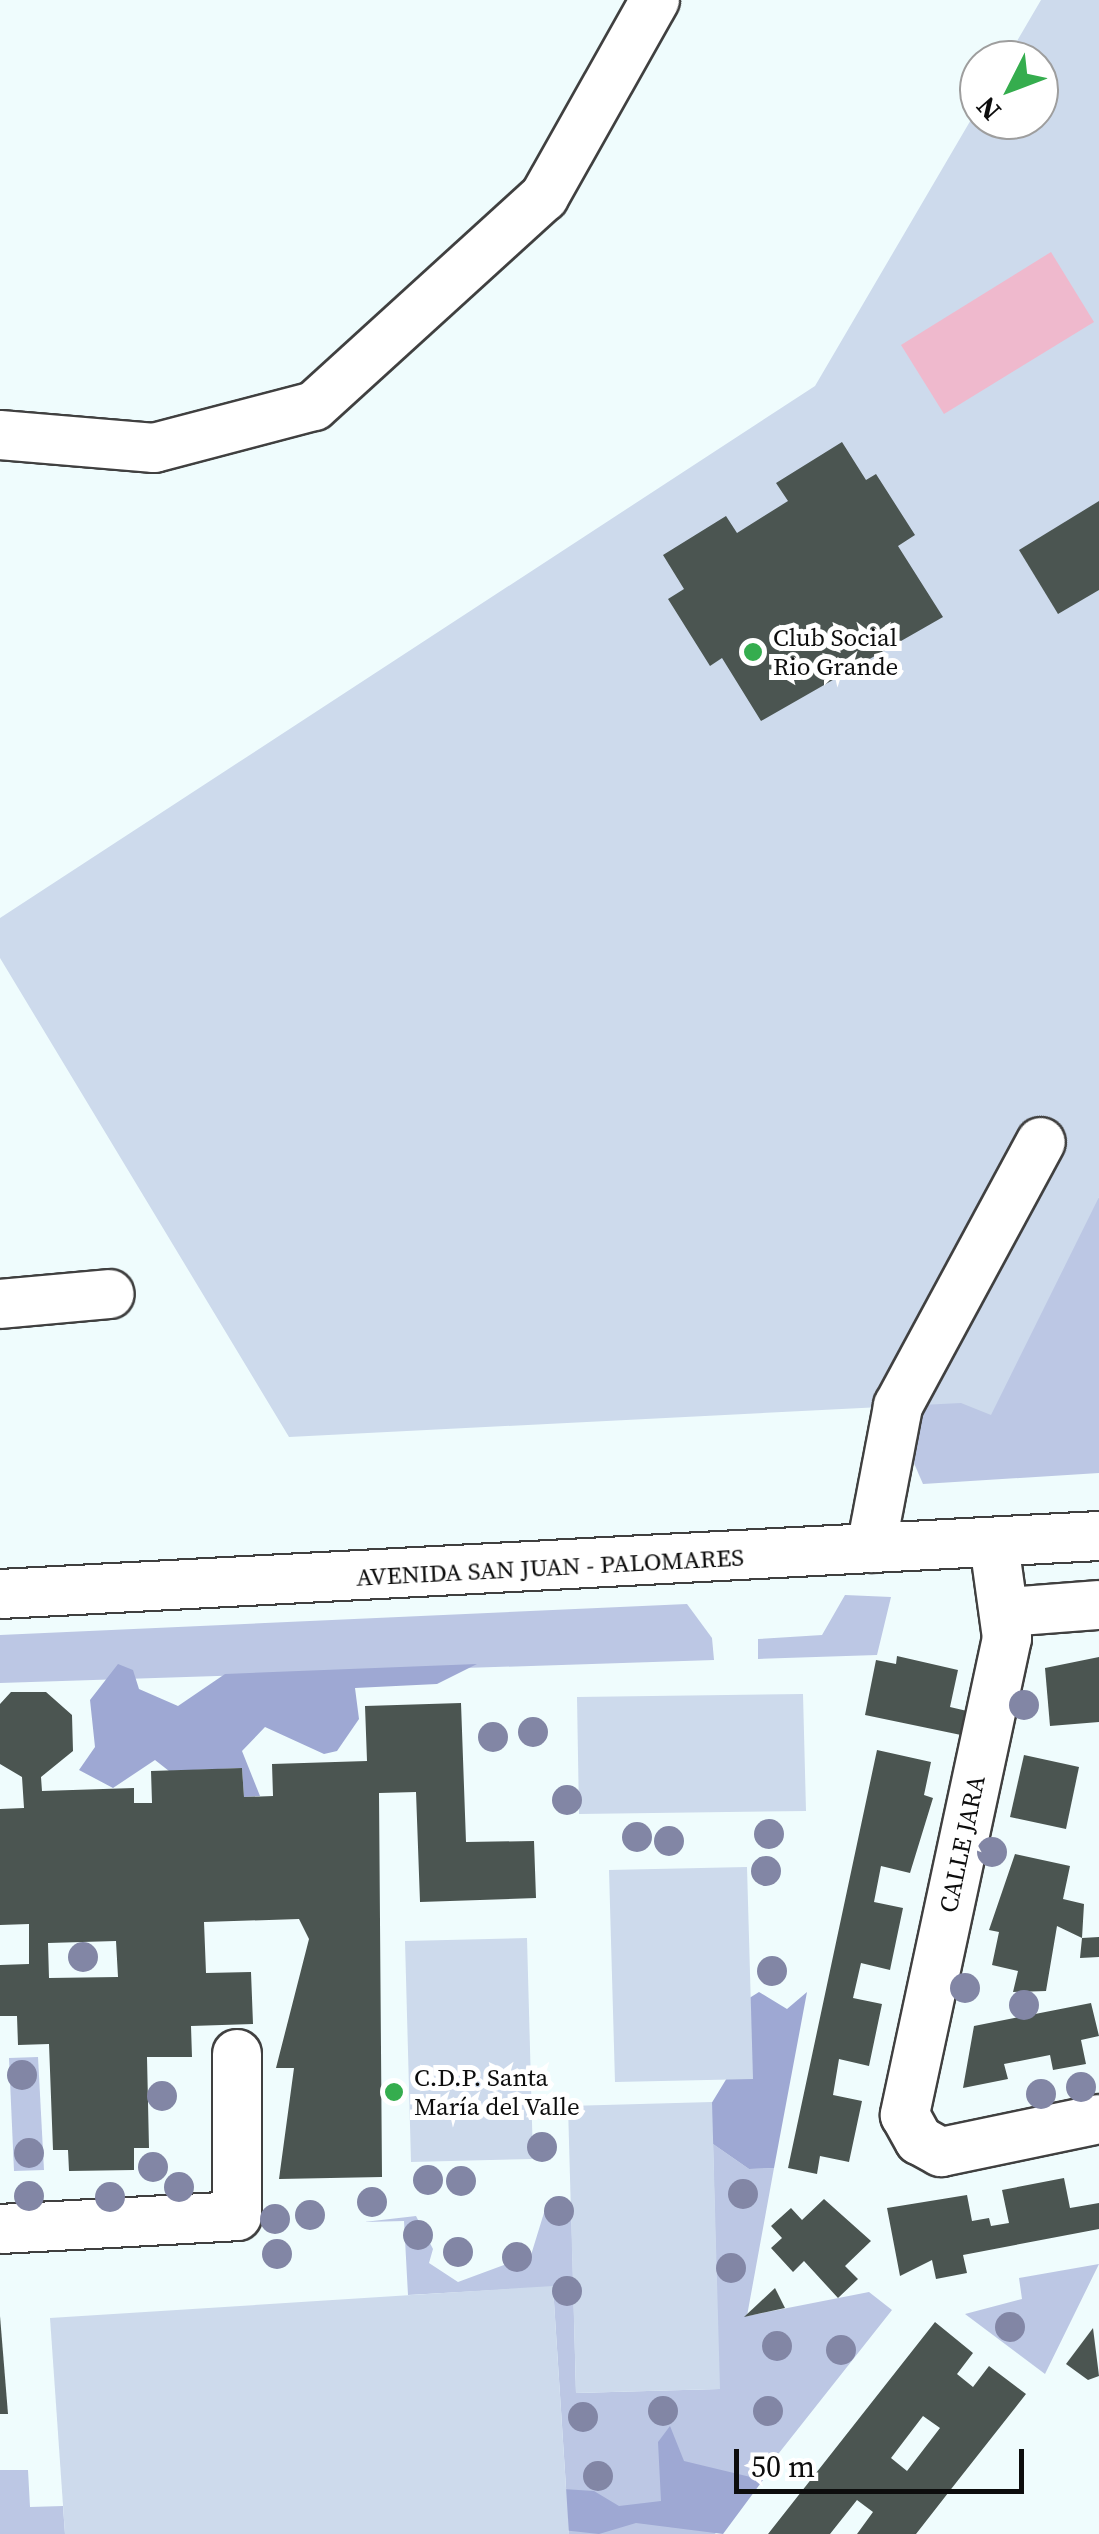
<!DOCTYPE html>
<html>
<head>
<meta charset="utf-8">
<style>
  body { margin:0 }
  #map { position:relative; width:1099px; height:2534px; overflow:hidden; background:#effcfd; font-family:"Source Serif 4",serif }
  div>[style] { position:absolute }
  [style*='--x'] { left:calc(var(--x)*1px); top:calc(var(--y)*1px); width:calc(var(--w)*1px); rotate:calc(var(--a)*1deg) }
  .green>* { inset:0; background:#bcc7e4 }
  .forest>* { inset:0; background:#9ea8d3 }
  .pitch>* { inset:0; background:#cddaec }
  .water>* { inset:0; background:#efb9cd }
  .building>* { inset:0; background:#4b5551 }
  .roads { filter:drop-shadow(2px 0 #404040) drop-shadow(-2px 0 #404040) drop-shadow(0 2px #404040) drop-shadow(0 -2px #404040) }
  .minor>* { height:48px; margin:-24px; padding:0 24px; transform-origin:24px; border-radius:24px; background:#fff }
  .trees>* { width:30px; height:30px; margin:-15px; border-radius:50%; background:#8286a5 }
  .dots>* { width:28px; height:28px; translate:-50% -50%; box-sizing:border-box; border:5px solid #fff; border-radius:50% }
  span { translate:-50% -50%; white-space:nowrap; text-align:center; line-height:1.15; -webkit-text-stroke:10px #fff; paint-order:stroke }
  .poi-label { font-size:25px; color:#0d0d0d }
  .left { translate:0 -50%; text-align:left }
  .street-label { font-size:25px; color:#0d0d0d }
  .north { position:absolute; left:959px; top:40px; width:100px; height:100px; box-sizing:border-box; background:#fff; border:2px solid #9e9e9e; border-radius:50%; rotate:228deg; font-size:28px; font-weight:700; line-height:40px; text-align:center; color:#0d0d0d }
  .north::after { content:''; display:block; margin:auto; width:35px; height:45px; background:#35ad4e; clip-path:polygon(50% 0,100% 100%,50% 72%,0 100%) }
  .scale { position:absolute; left:734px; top:2449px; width:290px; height:45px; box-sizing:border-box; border:5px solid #0d0d0d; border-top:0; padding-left:12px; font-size:30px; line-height:35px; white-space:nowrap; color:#0d0d0d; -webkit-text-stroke:8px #fff; paint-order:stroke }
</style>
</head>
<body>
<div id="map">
  <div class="green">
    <i style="clip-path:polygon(1099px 1197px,1099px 1473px,923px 1484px,913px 1461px,923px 1405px)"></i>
    <i style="clip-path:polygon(845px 1595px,891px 1597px,877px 1655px,758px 1659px,758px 1639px,822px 1635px)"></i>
    <i style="clip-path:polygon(687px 1604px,712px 1638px,714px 1660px,0 1683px,0 1635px)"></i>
    <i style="clip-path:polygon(38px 2057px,44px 2170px,14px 2171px,9px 2058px)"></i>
    <i style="clip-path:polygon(713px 2144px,749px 2169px,774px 2168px,747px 2316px,869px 2292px,892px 2310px,715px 2534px,569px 2534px,553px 2287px,408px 2295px,404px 2221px,364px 2222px,416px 2216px,433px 2249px,429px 2263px,458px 2282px,531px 2255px,547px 2203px,571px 2202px,576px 2393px,719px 2389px)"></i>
    <i style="clip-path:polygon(1099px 2264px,1045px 2374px,965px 2314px,1022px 2299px,1019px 2278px)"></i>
    <i style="clip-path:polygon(0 2470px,28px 2470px,30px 2507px,63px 2506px,65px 2534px,0 2534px)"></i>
  </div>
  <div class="forest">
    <i style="clip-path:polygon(118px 1664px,133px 1670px,139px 1689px,178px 1706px,225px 1674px,477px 1664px,437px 1684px,355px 1688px,359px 1719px,337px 1751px,324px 1754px,265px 1727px,242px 1751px,260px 1796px,244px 1797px,242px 1768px,169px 1771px,155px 1760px,113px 1788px,79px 1770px,95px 1747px,90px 1700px)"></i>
    <i style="clip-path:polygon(759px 1992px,787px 2009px,807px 1992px,774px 2168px,749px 2169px,713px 2144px,705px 2114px,733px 2068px,743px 2002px)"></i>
    <i style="clip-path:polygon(670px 2426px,684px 2461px,763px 2480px,723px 2534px,636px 2523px,599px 2534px,562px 2530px,563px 2489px,594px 2491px,619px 2506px,661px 2501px,658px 2442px)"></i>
  </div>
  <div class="pitch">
    <i style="clip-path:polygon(1041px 0,1099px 0,1099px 1197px,991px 1415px,961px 1403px,289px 1437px,0 958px,0 918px,815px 386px,979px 106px,979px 120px,1039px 120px,1039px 60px,1006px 60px)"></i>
    <i style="clip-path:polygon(803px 1694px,806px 1811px,579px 1814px,577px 1697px)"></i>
    <i style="clip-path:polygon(747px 1867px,753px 2079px,615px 2082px,609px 1870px)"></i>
    <i style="clip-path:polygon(527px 1938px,533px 2159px,411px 2162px,405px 1941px)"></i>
    <i style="clip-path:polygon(712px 2102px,720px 2389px,576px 2393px,568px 2106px)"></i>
    <i style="clip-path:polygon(553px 2286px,569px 2534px,65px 2534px,50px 2318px)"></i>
  </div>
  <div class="water">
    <i style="clip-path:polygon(1051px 252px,1094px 322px,944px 414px,901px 345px)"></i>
  </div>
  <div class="building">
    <i style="clip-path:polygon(842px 442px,866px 480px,876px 474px,915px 535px,898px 546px,943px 617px,761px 721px,722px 658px,710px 666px,668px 599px,684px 589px,663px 555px,726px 516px,737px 533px,788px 501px,776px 483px)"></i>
    <i style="clip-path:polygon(1099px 501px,1099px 590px,1058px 614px,1019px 550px)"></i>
    <i style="clip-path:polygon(897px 1656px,958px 1670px,950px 1707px,967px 1711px,961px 1735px,865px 1715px,876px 1660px,896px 1664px)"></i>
    <i style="clip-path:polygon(1099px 1657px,1099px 1722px,1050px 1726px,1045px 1668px)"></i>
    <i style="clip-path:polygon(evenodd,11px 1692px,46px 1692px,72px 1715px,73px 1751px,41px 1777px,42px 1791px,134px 1788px,134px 1803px,152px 1803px,151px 1771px,242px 1768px,244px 1797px,273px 1796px,272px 1764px,367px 1761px,365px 1706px,461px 1703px,466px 1842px,534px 1841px,536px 1898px,420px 1902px,416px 1792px,379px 1793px,382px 2177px,279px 2179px,294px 2068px,276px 2068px,309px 1939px,299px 1919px,204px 1922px,206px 1973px,251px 1972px,253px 2024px,191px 2026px,192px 2057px,147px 2057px,149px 2148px,134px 2148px,134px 2170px,69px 2171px,68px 2150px,53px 2150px,49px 2044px,18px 2045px,17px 2016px,0 2016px,0 1965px,29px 1964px,29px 1924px,0 1925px,0 1809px,24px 1808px,22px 1777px,0 1764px,0 1704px,11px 1692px,116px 1941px,118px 1977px,49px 1978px,48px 1943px,116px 1941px)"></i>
    <i style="clip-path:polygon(877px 1750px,931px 1762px,924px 1795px,933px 1798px,910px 1873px,881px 1866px,874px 1902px,903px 1908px,890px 1970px,861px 1963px,853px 1998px,882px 2004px,869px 2066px,839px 2059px,833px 2095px,862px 2101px,849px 2162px,820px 2156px,817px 2174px,788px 2168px)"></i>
    <i style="clip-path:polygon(1024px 1755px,1079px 1767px,1066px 1829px,1010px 1817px)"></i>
    <i style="clip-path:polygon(1015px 1854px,1070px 1866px,1063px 1899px,1084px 1904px,1082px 1938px,1099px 1937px,1099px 1957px,1080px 1958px,1082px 1938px,1057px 1926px,1046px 1991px,1013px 1992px,1018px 1971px,992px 1965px,999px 1932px,989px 1930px)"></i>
    <i style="clip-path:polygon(1091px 2003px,1099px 2036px,1081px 2040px,1086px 2064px,1053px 2070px,1050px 2055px,1004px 2064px,1008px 2079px,963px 2088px,974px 2026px)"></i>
    <i style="clip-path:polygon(1064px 2178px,1070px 2208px,1099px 2203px,1099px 2229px,963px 2255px,967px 2273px,936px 2279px,932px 2260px,900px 2276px,887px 2208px,967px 2195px,972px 2221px,989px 2218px,991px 2226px,1009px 2223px,1002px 2190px)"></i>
    <i style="clip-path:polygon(824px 2199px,871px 2241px,845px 2266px,858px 2279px,838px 2298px,804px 2261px,793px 2272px,771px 2248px,782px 2238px,771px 2226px,791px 2208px,802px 2220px)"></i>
    <i style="clip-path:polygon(775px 2288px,785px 2308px,744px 2317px)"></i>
    <i style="clip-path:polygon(0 2316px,8px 2414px,0 2414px)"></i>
    <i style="clip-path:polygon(evenodd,935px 2322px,973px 2353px,957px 2374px,973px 2387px,989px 2366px,1026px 2394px,959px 2479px,916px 2534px,857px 2534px,873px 2512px,857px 2500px,830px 2534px,768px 2534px,935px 2322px,923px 2416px,940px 2428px,907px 2471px,891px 2458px,923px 2416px)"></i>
    <i style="clip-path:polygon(1093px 2328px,1099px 2376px,1088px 2380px,1066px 2364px)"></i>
  </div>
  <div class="roads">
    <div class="minor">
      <i style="--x:0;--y:435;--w:155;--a:4.8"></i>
      <i style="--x:154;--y:448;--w:165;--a:-14.7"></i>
      <i style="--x:314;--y:406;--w:311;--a:-42.3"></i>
      <i style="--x:544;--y:197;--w:226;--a:-60.6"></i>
      <i style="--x:0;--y:1304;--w:110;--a:-5.2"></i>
      <i style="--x:994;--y:1544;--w:95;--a:82.1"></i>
      <i style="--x:1007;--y:1638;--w:488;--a:102.1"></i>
      <i style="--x:905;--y:2115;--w:29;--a:61"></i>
      <i style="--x:919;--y:2140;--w:25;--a:29"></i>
      <i style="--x:941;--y:2152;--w:161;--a:-11.8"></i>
      <i style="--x:871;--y:1548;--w:145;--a:-79.2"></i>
      <i style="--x:898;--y:1406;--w:300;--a:-61.6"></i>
      <i style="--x:0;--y:1594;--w:1101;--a:-3.02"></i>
      <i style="--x:1007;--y:1612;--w:92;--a:-4.4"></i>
      <i style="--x:0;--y:2229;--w:237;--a:-3.1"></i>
      <i style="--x:237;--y:2216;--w:162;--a:-90"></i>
    </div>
  </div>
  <div class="trees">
    <i style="left:1024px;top:1705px"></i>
    <i style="left:533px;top:1732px"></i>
    <i style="left:493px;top:1737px"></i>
    <i style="left:567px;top:1800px"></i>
    <i style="left:769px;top:1834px"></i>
    <i style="left:637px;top:1837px"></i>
    <i style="left:669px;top:1841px"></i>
    <i style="left:992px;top:1852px"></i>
    <i style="left:766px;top:1871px"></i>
    <i style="left:83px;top:1957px"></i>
    <i style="left:772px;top:1971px"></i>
    <i style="left:965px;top:1988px"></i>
    <i style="left:1024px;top:2005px"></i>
    <i style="left:22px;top:2075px"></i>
    <i style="left:1081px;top:2087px"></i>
    <i style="left:1041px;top:2094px"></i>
    <i style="left:162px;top:2096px"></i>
    <i style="left:542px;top:2147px"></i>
    <i style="left:29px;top:2153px"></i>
    <i style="left:153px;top:2167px"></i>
    <i style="left:428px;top:2180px"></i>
    <i style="left:461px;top:2181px"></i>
    <i style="left:179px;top:2187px"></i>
    <i style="left:743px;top:2194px"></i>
    <i style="left:29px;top:2196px"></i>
    <i style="left:110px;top:2197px"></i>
    <i style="left:372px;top:2202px"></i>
    <i style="left:559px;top:2211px"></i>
    <i style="left:310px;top:2215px"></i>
    <i style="left:275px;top:2219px"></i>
    <i style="left:418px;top:2235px"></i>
    <i style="left:458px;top:2252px"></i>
    <i style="left:277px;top:2254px"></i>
    <i style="left:517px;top:2257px"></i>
    <i style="left:731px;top:2268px"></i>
    <i style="left:567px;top:2291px"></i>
    <i style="left:1010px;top:2327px"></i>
    <i style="left:777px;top:2346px"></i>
    <i style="left:841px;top:2350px"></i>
    <i style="left:663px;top:2411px"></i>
    <i style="left:768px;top:2411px"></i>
    <i style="left:583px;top:2417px"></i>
    <i style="left:598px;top:2476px"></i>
  </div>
  <div class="dots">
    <i style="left:753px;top:652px;background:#35ad4e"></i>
    <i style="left:394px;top:2092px;background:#35ad4e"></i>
  </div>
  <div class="poi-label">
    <span class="left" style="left:773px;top:652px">Club Social<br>Rio Grande</span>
    <span class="left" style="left:414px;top:2092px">C.D.P. Santa<br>María del Valle</span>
  </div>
  <div class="street-label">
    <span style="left:550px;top:1567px;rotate:-3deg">AVENIDA SAN JUAN - PALOMARES</span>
    <span style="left:962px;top:1844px;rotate:-78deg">CALLE JARA</span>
  </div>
  <div class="north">N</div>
  <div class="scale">50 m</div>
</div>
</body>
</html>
